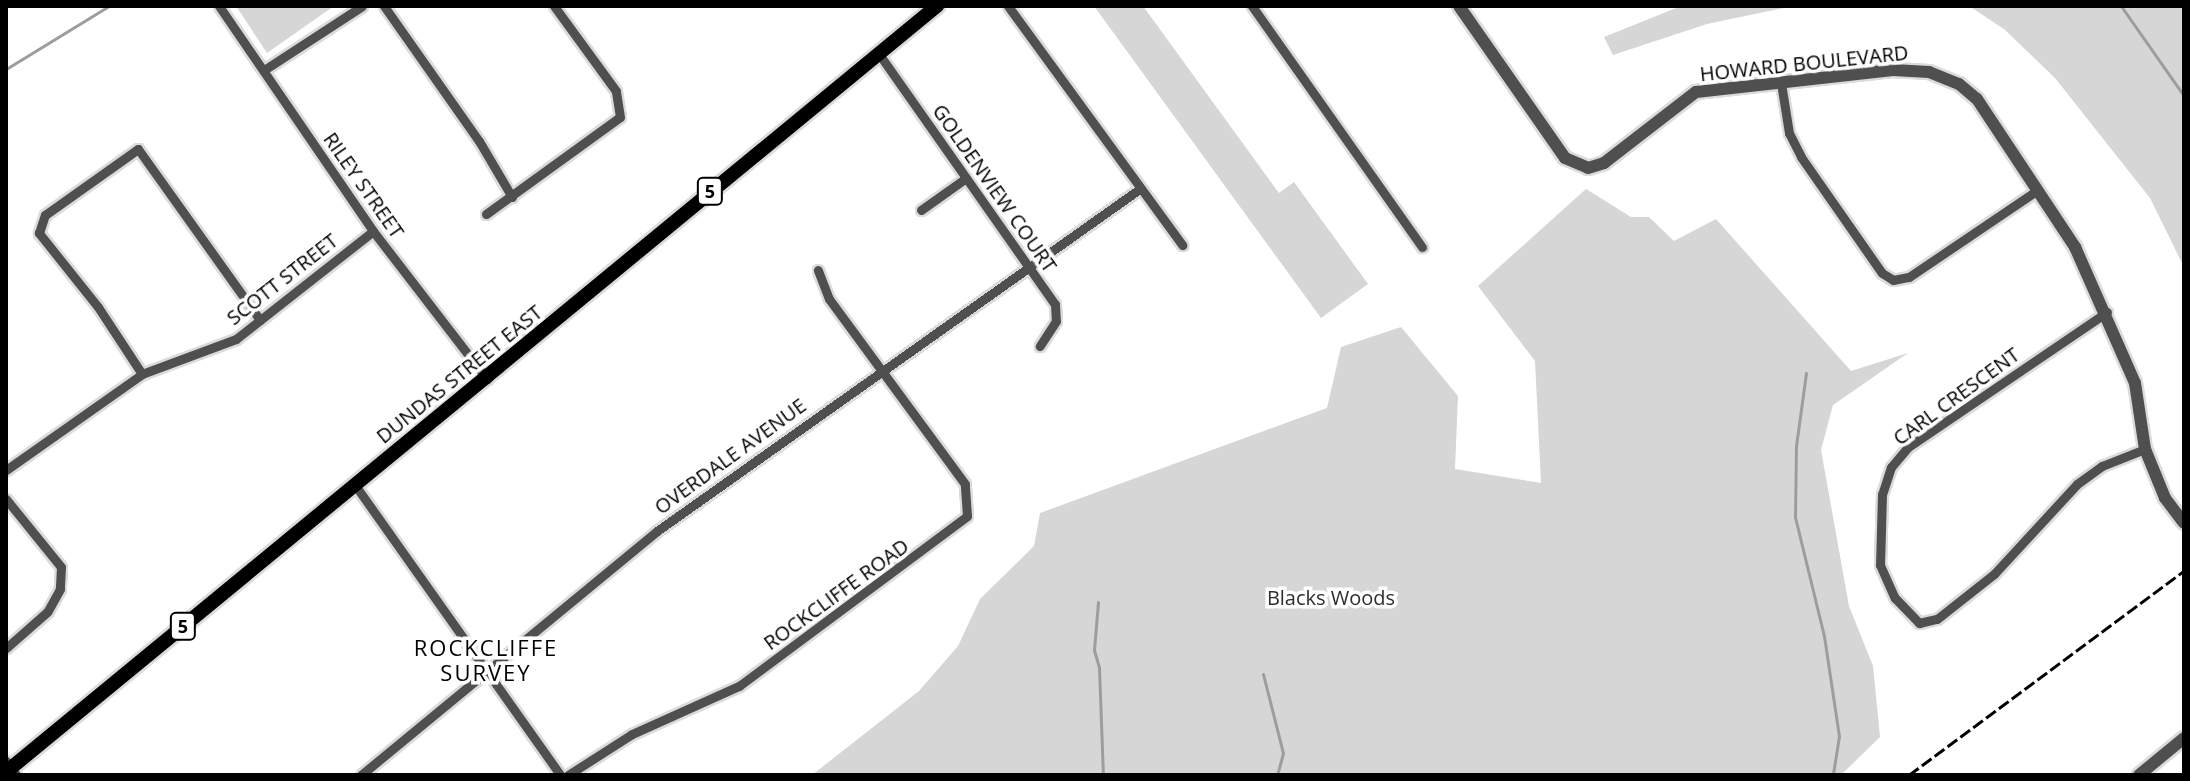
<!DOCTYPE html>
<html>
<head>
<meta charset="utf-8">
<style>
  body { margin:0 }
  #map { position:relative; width:2190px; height:781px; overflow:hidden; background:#fff; font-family:"Open Sans",sans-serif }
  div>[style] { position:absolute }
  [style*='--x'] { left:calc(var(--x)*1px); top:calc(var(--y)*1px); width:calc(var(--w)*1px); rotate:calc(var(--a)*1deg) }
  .green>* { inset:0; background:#d6d6d6 }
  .stream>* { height:3px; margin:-1.5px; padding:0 1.5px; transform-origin:1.5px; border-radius:1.5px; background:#9d9d9d }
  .roads { filter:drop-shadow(2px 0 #dbdbdb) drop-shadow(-2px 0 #dbdbdb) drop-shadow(0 2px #dbdbdb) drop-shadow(0 -2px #dbdbdb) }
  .minor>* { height:9px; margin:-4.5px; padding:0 4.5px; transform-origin:4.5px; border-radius:4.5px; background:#4f4f4f }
  .tertiary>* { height:12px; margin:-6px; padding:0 6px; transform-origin:6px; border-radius:6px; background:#4f4f4f }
  .primary>* { height:14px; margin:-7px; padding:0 7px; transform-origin:7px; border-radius:7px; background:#000 }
  .rail>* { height:3px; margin-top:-1.5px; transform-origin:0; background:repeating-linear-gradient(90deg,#000 0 12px,transparent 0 16px) }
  span { translate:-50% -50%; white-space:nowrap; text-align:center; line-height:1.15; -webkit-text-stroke:7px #fff; paint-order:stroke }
  .shield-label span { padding:2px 6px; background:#fff; border:2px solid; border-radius:6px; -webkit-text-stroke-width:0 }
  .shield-label { font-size:18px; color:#000; font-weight:700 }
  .street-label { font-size:20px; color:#000 }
  .park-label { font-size:20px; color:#2d2d2d }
  .neighbourhood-label { font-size:22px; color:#000; letter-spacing:2px }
  .frame { position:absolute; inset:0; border:8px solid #000; pointer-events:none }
</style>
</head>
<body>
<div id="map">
  <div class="green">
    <i style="clip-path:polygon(236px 6px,334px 6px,267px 53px)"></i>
    <i style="clip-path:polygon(1094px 6px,1143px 6px,1279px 193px,1294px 182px,1368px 284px,1321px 318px)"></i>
    <i style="clip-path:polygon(1681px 6px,1793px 6px,1707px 24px,1613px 55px,1604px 37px)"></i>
    <i style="clip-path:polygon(1969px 6px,2184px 6px,2184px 267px,2150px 198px,2055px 78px,2004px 29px)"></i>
    <i style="clip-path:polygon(1586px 189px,1631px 217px,1649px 217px,1674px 241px,1716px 219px,1851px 371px,1908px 353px,1833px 405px,1821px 450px,1849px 606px,1873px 666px,1880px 737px,1841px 775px,812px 775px,919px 691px,958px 646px,980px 599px,1034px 546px,1040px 513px,1327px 408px,1341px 347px,1401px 327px,1458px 396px,1455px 469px,1541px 483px,1535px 361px,1478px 286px)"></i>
  </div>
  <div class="stream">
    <i style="--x:2121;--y:6;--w:110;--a:55"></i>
    <i style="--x:6;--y:69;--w:121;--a:-31.5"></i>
    <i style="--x:1806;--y:373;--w:74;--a:97.8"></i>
    <i style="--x:1796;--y:446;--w:71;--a:90.8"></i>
    <i style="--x:1795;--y:517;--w:122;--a:76.3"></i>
    <i style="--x:1824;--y:636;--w:101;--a:81.5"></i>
    <i style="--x:1839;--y:736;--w:39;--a:99"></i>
    <i style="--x:1098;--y:602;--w:48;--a:94.8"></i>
    <i style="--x:1094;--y:650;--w:19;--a:74"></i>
    <i style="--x:1099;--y:668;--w:107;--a:87.9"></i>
    <i style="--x:1263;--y:674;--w:81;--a:75.8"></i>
    <i style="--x:1283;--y:753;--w:23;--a:105"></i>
  </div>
  <div class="roads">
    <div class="minor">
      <i style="--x:219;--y:6;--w:273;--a:55.6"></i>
      <i style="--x:373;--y:231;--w:187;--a:52.4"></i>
      <i style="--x:384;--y:6;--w:165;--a:54.9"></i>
      <i style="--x:479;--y:141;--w:65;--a:59.5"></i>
      <i style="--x:1008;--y:6;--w:296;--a:53.9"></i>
      <i style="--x:1252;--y:6;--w:295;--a:54.8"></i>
      <i style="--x:879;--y:54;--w:306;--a:54.9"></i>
      <i style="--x:1055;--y:304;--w:17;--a:87"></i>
      <i style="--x:1056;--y:321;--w:30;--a:123"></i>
      <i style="--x:264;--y:70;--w:117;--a:-33.1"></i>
      <i style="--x:1781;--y:83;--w:51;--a:80.9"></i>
      <i style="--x:1789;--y:133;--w:27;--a:63"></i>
      <i style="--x:1801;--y:157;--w:141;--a:55.1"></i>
      <i style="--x:1882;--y:273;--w:13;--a:32"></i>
      <i style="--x:1893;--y:280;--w:16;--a:-11"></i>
      <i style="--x:1909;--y:277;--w:153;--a:-34.1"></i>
      <i style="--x:921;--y:210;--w:55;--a:-35.4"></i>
      <i style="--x:486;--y:214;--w:165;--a:-35.9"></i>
      <i style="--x:620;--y:117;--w:26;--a:-99"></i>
      <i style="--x:616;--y:91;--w:105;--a:-126.1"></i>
      <i style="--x:2107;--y:312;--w:240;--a:145.8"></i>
      <i style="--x:1908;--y:447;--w:26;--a:130"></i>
      <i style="--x:1891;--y:467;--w:28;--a:108"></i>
      <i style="--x:1882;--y:494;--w:71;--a:91.6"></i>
      <i style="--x:1880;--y:565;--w:36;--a:66"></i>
      <i style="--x:1895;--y:598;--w:35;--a:46"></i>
      <i style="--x:1919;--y:623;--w:18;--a:-13"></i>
      <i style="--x:1937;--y:619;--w:73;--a:-38.3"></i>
      <i style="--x:1994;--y:574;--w:122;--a:-47.3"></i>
      <i style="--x:2077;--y:484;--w:31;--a:-36"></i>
      <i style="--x:2102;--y:466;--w:46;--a:-21.6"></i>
      <i style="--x:142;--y:374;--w:80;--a:-123.3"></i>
      <i style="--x:98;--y:307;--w:95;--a:-128.6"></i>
      <i style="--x:39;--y:233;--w:19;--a:-72"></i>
      <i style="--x:45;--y:215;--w:114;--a:-35.4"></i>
      <i style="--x:138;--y:149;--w:210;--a:54.5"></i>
      <i style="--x:6;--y:470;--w:166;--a:-35.2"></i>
      <i style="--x:142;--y:374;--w:100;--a:-20.4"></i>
      <i style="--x:236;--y:339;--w:174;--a:-38.2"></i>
      <i style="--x:355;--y:485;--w:355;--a:54.7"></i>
      <i style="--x:6;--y:499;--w:87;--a:51"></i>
      <i style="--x:61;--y:567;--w:22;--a:93"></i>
      <i style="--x:60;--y:589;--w:26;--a:119"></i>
      <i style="--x:47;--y:612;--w:55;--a:138.7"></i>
      <i style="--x:6;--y:761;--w:17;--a:54"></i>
      <i style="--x:361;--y:775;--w:384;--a:-39.5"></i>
      <i style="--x:657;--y:531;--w:590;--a:-35.33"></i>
      <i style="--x:568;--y:775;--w:76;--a:-32.6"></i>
      <i style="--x:632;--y:734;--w:117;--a:-24.2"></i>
      <i style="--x:739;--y:686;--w:284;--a:-36.7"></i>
      <i style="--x:967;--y:516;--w:32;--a:-94"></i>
      <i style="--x:965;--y:484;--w:230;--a:-126.3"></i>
      <i style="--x:829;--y:299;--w:31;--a:-111"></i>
    </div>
    <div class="tertiary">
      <i style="--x:1459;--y:6;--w:185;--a:55.1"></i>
      <i style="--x:1565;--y:158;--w:25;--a:23"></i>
      <i style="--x:1588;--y:168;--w:17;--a:-17"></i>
      <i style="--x:1604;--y:163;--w:116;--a:-37.7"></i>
      <i style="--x:1696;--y:92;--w:198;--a:-6.4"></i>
      <i style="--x:1893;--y:70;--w:36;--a:3"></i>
      <i style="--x:1929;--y:72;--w:32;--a:22"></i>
      <i style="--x:1959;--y:84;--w:23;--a:40"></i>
      <i style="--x:1977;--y:99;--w:178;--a:56.5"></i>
      <i style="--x:2075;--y:247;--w:149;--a:66.2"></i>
      <i style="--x:2135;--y:383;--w:67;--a:81.4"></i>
      <i style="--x:2145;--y:449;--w:53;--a:67.8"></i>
      <i style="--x:2165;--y:498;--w:31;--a:53"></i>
      <i style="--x:2139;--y:775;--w:58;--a:-39.4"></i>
    </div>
    <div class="primary">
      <i style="--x:6;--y:772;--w:1206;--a:-39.45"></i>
    </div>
  </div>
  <div class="rail">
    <i style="--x:1909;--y:775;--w:342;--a:-36.6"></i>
  </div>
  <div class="shield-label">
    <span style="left:710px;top:191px">5</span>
    <span style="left:183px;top:626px">5</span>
  </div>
  <div class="street-label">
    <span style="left:1804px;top:63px;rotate:-6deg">HOWARD BOULEVARD</span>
    <span style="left:364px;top:185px;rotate:55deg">RILEY STREET</span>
    <span style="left:995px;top:188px;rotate:55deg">GOLDENVIEW COURT</span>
    <span style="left:282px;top:279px;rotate:-38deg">SCOTT STREET</span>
    <span style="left:459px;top:374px;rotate:-39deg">DUNDAS STREET EAST</span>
    <span style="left:1956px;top:396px;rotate:-36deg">CARL CRESCENT</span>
    <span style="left:730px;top:456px;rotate:-36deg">OVERDALE AVENUE</span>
    <span style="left:836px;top:594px;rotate:-36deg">ROCKCLIFFE ROAD</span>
  </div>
  <div class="park-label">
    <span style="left:1331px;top:597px">Blacks Woods</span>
  </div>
  <div class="neighbourhood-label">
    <span style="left:486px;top:660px">ROCKCLIFFE<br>SURVEY</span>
  </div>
  <div class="frame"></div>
</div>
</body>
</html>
